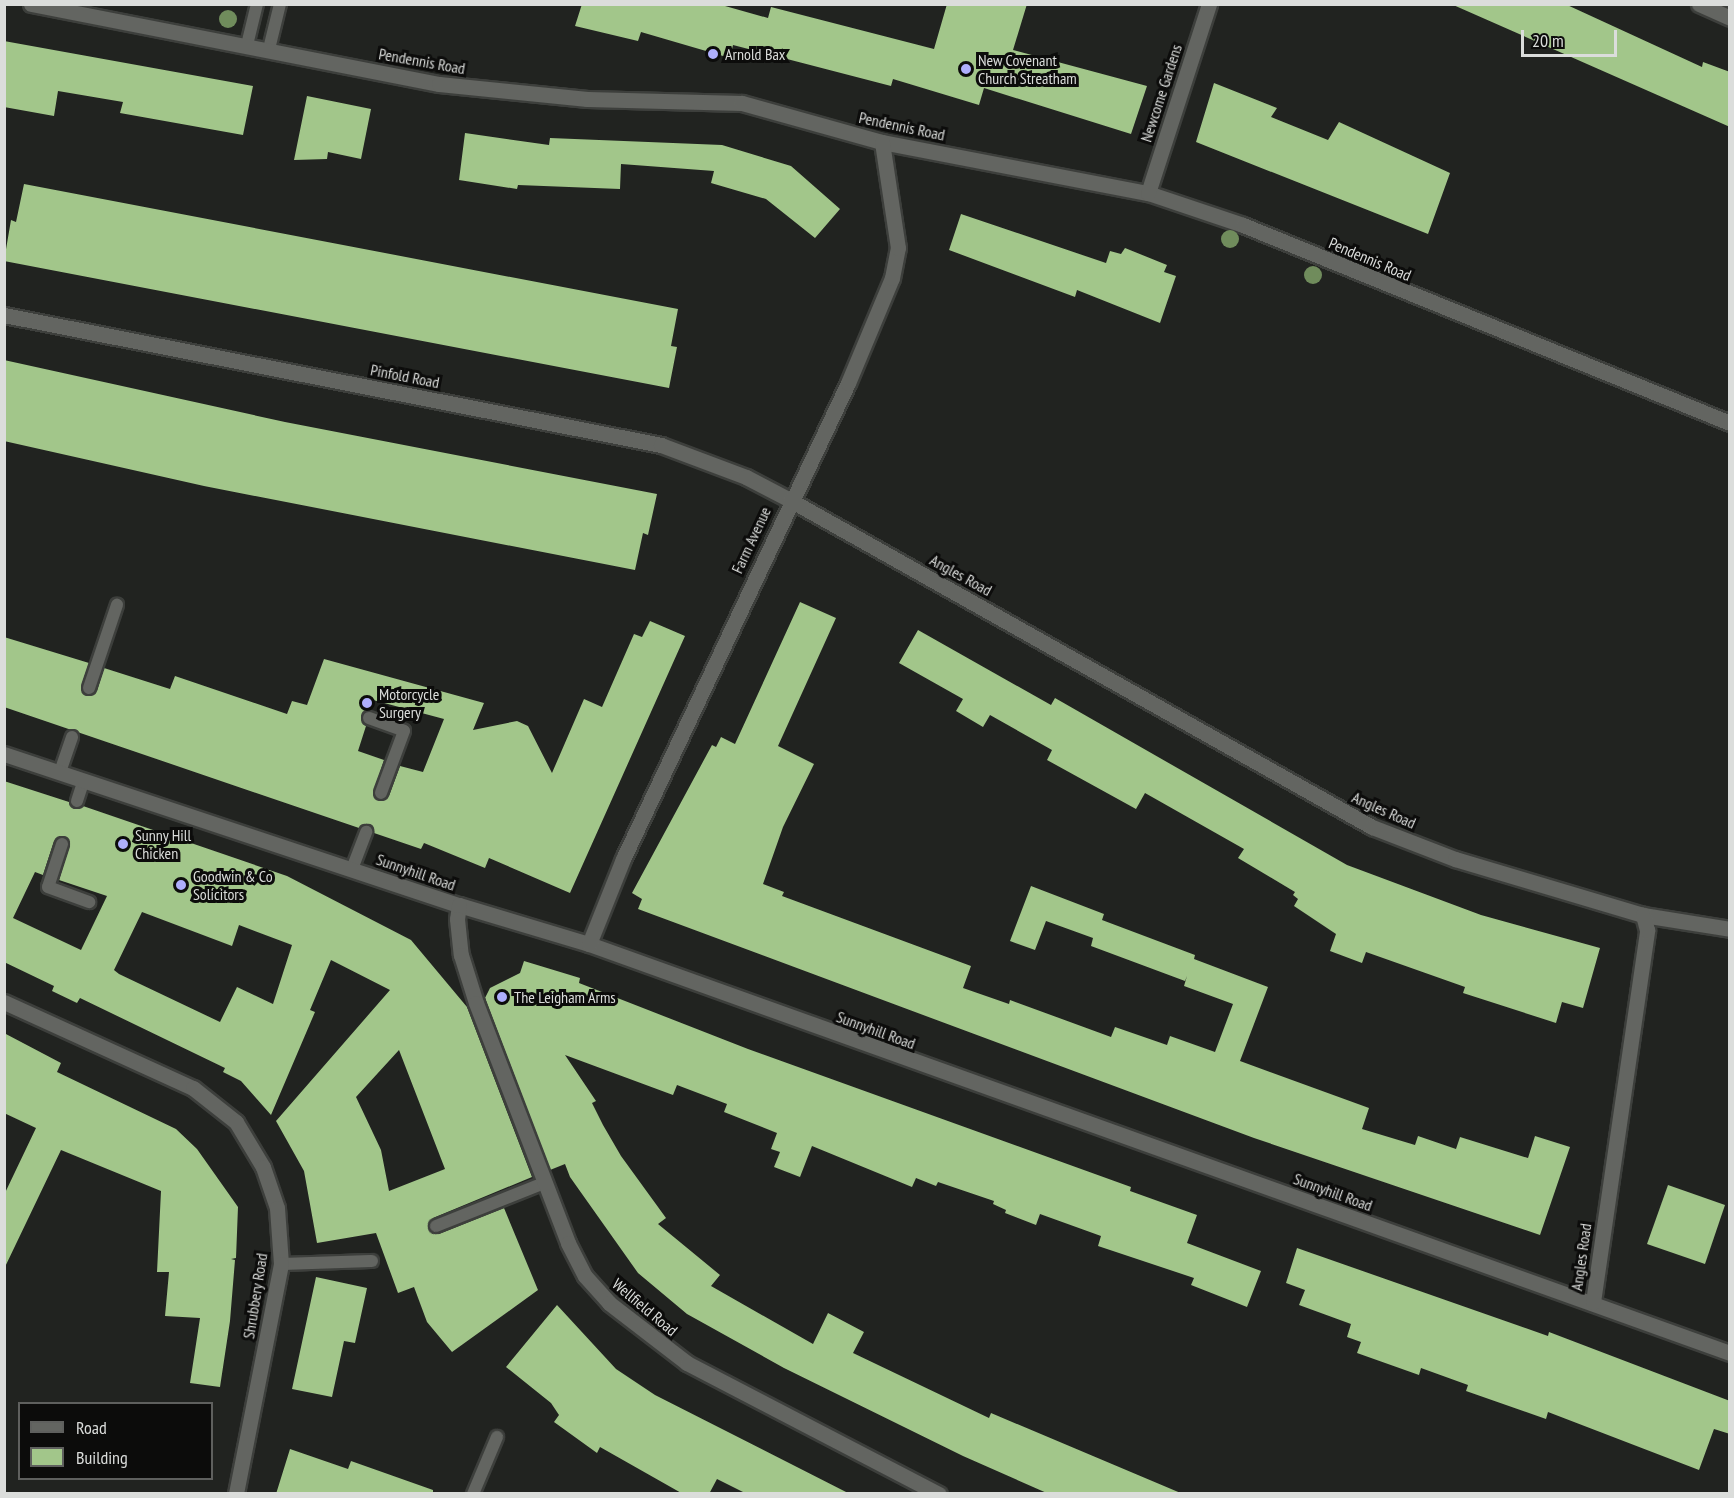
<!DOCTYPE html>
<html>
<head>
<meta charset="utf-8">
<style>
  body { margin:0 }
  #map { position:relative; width:1734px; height:1498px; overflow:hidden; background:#212320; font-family:"PT Sans Narrow",sans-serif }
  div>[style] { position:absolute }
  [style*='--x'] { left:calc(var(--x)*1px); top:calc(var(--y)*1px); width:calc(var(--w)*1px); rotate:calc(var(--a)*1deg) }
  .building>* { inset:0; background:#a2c68a }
  .roads { filter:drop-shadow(2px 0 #3d3f3c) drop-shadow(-2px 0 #3d3f3c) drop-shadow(0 2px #3d3f3c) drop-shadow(0 -2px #3d3f3c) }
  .service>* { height:12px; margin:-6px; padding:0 6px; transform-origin:6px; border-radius:6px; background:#636561 }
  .minor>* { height:15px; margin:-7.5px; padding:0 7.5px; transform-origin:7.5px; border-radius:7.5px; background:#636561 }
  .trees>* { width:18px; height:18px; margin:-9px; border-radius:50%; background:#708c5c }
  .dots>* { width:16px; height:16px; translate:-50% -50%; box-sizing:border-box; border:3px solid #0c0c0b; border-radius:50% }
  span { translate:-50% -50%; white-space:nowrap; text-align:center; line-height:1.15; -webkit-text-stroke:6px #0c0c0b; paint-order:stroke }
  .poi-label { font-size:16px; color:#dbdddb }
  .left { translate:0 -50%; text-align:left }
  .street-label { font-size:16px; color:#dbdddb }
  .frame { position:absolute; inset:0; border:6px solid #dbdddb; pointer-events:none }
  .legend { position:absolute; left:18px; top:1402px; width:195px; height:78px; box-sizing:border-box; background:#0c0c0b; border:2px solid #5f605e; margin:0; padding:8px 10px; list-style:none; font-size:18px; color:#dbdddb }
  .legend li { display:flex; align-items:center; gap:12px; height:30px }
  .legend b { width:30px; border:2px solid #5f605e }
  .scale { position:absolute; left:1521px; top:30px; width:96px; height:27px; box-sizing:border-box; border:3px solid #dbdddb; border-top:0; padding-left:8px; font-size:18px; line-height:21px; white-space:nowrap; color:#dbdddb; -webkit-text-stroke:4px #0c0c0b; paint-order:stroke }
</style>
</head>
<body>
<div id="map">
  <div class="building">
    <i style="clip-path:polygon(582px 4px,718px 4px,768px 18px,771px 7px,934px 49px,947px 4px,1027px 4px,1013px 50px,1147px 86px,1131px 134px,984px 88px,979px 105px,893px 79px,891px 86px,733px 45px,730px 58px,641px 32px,638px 41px,575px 26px)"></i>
    <i style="clip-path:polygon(1451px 4px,1565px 4px,1702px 67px,1703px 62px,1730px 72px,1730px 127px)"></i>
    <i style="clip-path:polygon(4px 41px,253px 86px,243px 135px,120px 113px,123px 102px,58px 91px,54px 116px,4px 107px)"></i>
    <i style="clip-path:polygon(1214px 83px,1277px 108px,1271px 117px,1328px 140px,1339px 122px,1450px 173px,1428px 234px,1196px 142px)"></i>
    <i style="clip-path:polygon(307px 96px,371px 109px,361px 159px,328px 152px,327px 159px,294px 160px)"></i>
    <i style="clip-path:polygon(465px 133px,549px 145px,550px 138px,722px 145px,791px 166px,840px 209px,815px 238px,766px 199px,711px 183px,714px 171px,621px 164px,620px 189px,518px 185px,517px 189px,459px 180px)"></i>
    <i style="clip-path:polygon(24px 184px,678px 309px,671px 346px,677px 347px,669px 388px,4px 261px,11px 220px,16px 222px)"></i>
    <i style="clip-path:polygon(961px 214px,1106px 263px,1110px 251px,1121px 254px,1125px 248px,1167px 265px,1164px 272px,1176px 276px,1160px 323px,1077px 290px,1075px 297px,949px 250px)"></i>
    <i style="clip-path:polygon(4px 360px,285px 422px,657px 494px,648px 535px,643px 533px,635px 570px,204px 486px,4px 441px)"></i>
    <i style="clip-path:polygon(800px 602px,836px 618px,778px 746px,814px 764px,783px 827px,763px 884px,784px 892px,782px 896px,971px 966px,963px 988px,1009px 1004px,1010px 1000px,1111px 1037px,1115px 1027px,1167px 1045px,1170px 1036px,1215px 1052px,1233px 1004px,1184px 986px,1187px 976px,1185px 981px,1091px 946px,1093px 938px,1046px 921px,1035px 950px,1010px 941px,1031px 886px,1104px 914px,1102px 920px,1195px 955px,1194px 959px,1268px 987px,1240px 1061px,1369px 1108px,1362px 1129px,1415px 1145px,1418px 1136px,1456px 1149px,1460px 1137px,1528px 1158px,1535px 1136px,1570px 1147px,1540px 1235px,1254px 1138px,638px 909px,642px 899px,632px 893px,712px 745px,716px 747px,721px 737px,735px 744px)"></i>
    <i style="clip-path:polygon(evenodd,650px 621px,685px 636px,570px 893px,489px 858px,485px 868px,424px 843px,421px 849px,374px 833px,368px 824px,359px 828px,4px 707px,4px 637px,89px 663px,81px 689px,87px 696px,97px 691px,104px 668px,170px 689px,175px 676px,287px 714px,292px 701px,307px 705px,324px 659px,484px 703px,473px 730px,517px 721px,528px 726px,552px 773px,584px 699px,602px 707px,634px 634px,642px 637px,650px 621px,373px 700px,444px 719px,423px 772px,400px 766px,389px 796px,382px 801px,373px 794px,384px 760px,358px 751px,366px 726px,361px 716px,370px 710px,373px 700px)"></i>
    <i style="clip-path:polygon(918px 630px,1051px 705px,1055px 698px,1347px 865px,1481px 915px,1600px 948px,1583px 1008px,1562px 1002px,1556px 1023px,1463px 993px,1465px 987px,1366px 952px,1362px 963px,1330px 951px,1336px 934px,1294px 906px,1298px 899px,1293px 895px,1295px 892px,1238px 858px,1244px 849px,1145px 793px,1136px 809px,1047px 760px,1052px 750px,990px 715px,983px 727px,956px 711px,963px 699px,899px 663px)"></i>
    <i style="clip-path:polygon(evenodd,4px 781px,69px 802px,74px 809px,83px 806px,287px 876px,411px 940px,467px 1007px,532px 1177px,433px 1218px,428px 1228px,439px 1234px,504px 1208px,538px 1290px,452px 1352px,427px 1322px,414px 1287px,398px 1293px,376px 1233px,317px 1243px,304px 1171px,276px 1121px,390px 990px,331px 960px,310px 1010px,315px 1012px,271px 1115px,241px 1081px,223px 1072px,225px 1068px,80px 998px,77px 1003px,52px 991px,54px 986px,4px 962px,4px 781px,60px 836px,70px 843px,59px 880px,107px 896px,81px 950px,13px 918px,35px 872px,43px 875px,54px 841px,60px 836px,4px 781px,142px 912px,232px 946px,239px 925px,292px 945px,273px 1004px,237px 987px,220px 1022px,119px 974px,114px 970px,142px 912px,4px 781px,399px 1050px,445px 1169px,389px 1191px,381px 1150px,356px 1097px,399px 1050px)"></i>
    <i style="clip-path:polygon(524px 961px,580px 978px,579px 983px,748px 1049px,1131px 1187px,1130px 1191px,1197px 1215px,1187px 1243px,1261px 1271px,1247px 1307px,1191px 1285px,1194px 1278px,1098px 1246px,1101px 1236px,1040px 1214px,1036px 1225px,1005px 1213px,1006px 1210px,993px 1204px,994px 1201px,938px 1182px,936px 1186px,916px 1178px,912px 1187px,812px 1146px,800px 1177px,774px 1167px,780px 1152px,771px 1149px,777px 1133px,724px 1112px,727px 1104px,677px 1085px,673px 1095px,565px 1055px,596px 1101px,592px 1103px,603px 1125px,621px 1156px,666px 1218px,658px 1224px,720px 1275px,711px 1286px,813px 1344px,828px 1313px,864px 1332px,853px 1353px,989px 1418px,991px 1413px,1183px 1494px,1049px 1494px,963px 1456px,784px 1368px,687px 1314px,638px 1273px,570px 1177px,565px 1164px,550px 1170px,485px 998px,490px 988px,520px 973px)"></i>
    <i style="clip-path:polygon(4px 1033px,61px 1063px,57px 1072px,176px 1129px,197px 1149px,238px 1207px,236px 1258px,231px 1259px,235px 1260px,230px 1321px,220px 1387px,190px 1383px,200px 1318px,165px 1316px,169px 1272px,157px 1272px,161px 1191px,61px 1150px,4px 1269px,4px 1195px,36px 1128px,4px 1113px)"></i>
    <i style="clip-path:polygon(1668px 1185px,1725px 1205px,1705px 1264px,1647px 1244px)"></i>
    <i style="clip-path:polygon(1297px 1248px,1548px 1336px,1549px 1332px,1730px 1401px,1730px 1434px,1714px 1429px,1699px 1470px,1548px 1412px,1546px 1419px,1466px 1391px,1468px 1385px,1421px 1368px,1419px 1375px,1357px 1353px,1361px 1342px,1347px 1337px,1351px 1324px,1299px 1305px,1305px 1290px,1286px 1283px)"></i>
    <i style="clip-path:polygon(316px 1277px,367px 1288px,355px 1343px,344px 1341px,332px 1397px,292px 1389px)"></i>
    <i style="clip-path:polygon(557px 1305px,616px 1369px,655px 1395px,850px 1494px,747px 1494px,717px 1479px,709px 1494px,683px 1494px,600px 1447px,597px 1453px,554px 1422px,559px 1415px,551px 1403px,506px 1367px)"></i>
    <i style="clip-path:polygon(290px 1449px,348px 1469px,351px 1461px,433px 1490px,433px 1494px,276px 1494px)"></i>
  </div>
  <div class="roads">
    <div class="service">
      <i style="--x:247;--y:45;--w:42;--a:-76.3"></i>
      <i style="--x:269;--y:49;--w:46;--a:-76.3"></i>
      <i style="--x:89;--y:688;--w:88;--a:-71.4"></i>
      <i style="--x:369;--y:718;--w:37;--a:20"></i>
      <i style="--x:404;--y:731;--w:66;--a:110.4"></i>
      <i style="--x:60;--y:772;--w:37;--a:-71"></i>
      <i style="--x:77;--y:801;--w:22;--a:-72"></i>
      <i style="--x:62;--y:844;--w:45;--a:108"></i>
      <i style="--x:48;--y:887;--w:44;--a:20.1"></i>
      <i style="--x:352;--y:869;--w:40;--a:-69"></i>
      <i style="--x:436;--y:1226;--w:116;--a:-21.7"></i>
      <i style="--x:281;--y:1264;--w:91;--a:-1.9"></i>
      <i style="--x:473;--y:1494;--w:62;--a:-67.2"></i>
    </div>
    <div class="minor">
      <i style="--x:31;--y:4;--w:416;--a:11.1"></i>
      <i style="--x:439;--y:84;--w:149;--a:5.8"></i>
      <i style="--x:587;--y:99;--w:155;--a:1.5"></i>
      <i style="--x:742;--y:103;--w:145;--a:15.6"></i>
      <i style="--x:882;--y:142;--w:271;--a:10.9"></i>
      <i style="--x:1148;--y:193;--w:100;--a:18.6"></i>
      <i style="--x:1243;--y:225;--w:526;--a:22.13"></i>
      <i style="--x:1699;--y:4;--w:34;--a:24"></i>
      <i style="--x:1148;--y:193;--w:199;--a:-72.1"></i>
      <i style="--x:4;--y:315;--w:670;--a:11.19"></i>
      <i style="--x:661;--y:445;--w:91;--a:20.6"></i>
      <i style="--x:746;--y:477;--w:50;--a:27.6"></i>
      <i style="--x:790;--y:500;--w:668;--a:29.33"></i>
      <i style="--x:1372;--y:827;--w:89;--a:21.1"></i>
      <i style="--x:1455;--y:859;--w:196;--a:16.6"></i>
      <i style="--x:1643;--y:915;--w:88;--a:9.1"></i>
      <i style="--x:4;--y:754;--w:479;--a:18.4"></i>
      <i style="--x:459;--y:905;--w:136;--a:16.7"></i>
      <i style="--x:589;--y:944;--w:1212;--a:19.72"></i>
      <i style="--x:459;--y:905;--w:14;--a:98"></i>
      <i style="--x:457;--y:919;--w:36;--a:84"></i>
      <i style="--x:461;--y:955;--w:50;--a:72.6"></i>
      <i style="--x:476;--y:1003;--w:257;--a:69"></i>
      <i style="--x:568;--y:1243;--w:37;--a:63"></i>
      <i style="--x:585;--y:1276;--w:36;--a:48"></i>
      <i style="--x:609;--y:1303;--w:98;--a:37.6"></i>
      <i style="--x:687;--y:1363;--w:284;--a:27.5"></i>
      <i style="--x:589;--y:944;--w:92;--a:-68.2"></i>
      <i style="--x:623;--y:859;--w:526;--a:-64.7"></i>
      <i style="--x:848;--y:383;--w:114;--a:-67.3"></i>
      <i style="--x:892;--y:278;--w:31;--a:-79"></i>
      <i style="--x:898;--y:248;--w:107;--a:-98.6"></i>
      <i style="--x:4;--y:1002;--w:208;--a:24.5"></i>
      <i style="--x:193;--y:1088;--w:55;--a:38.3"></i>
      <i style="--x:236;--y:1122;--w:52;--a:59"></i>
      <i style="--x:263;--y:1167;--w:43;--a:71.1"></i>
      <i style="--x:277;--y:1208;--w:56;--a:85.9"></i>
      <i style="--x:281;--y:1264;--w:234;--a:101.1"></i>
      <i style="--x:1593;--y:1302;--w:376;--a:-81.7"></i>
      <i style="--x:1647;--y:930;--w:16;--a:-105"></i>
    </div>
  </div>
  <div class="trees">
    <i style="left:228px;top:19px"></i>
    <i style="left:1230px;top:239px"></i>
    <i style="left:1313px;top:275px"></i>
  </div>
  <div class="dots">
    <i style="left:713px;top:54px;background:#aeaefb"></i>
    <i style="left:966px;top:69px;background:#aeaefb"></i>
    <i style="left:367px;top:703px;background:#aeaefb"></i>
    <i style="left:123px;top:844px;background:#aeaefb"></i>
    <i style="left:181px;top:885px;background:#aeaefb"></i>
    <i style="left:502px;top:997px;background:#aeaefb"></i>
  </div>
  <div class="poi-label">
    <span class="left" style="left:725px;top:54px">Arnold Bax</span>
    <span class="left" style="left:978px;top:69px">New Covenant<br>Church Streatham</span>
    <span class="left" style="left:379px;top:703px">Motorcycle<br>Surgery</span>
    <span class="left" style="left:135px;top:844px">Sunny Hill<br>Chicken</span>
    <span class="left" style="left:193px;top:885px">Goodwin &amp; Co<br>Solicitors</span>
    <span class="left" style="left:514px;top:997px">The Leigham Arms</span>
  </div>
  <div class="street-label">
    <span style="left:422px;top:61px;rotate:10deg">Pendennis Road</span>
    <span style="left:1161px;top:93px;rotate:-72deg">Newcome Gardens</span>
    <span style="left:902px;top:126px;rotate:12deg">Pendennis Road</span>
    <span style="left:1370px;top:259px;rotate:23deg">Pendennis Road</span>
    <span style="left:405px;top:376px;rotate:11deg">Pinfold Road</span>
    <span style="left:751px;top:540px;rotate:-65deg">Farm Avenue</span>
    <span style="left:961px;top:575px;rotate:29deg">Angles Road</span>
    <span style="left:1384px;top:810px;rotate:24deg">Angles Road</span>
    <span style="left:416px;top:872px;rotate:19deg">Sunnyhill Road</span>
    <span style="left:876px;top:1030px;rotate:20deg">Sunnyhill Road</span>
    <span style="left:1333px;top:1192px;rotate:20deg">Sunnyhill Road</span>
    <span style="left:1581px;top:1257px;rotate:-82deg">Angles Road</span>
    <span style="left:255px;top:1296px;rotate:-81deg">Shrubbery Road</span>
    <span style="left:645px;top:1307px;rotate:40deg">Wellfield Road</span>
  </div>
  <div class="frame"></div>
  <ul class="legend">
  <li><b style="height:8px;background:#636561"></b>Road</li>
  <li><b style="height:16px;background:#a2c68a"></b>Building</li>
  </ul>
  <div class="scale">20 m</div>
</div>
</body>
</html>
